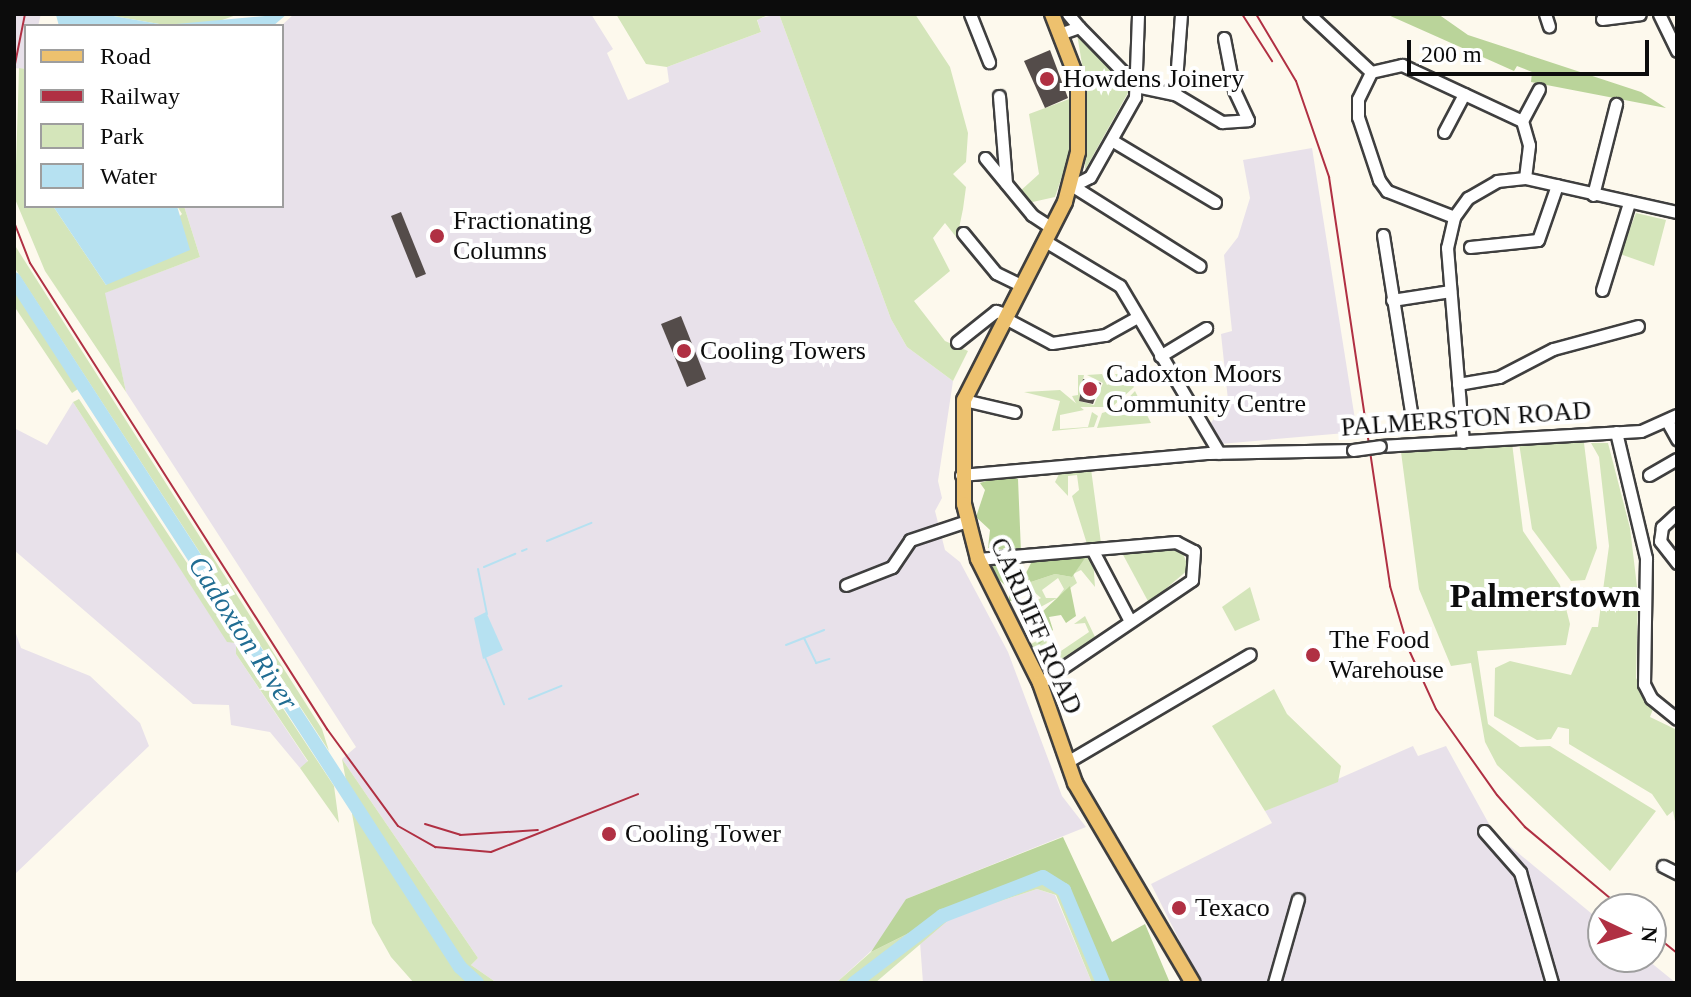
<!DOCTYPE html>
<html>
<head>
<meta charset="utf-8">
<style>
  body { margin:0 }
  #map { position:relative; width:1691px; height:997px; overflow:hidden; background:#fdf9ed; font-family:"Times New Roman",serif }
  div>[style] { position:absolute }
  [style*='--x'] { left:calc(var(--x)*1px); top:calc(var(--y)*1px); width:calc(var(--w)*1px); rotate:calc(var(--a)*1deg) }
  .industrial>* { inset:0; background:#e8e1ea }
  .green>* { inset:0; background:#d4e5ba }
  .forest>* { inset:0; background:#bad49a }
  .water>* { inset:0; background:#b6e1f1 }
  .stream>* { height:2px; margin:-1px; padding:0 1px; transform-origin:1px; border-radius:1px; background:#b6e1f1 }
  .river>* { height:14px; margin:-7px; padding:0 7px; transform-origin:7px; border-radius:7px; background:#b6e1f1 }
  .building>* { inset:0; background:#544c4a }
  .roads { filter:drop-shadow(2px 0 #3f3f3f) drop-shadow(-2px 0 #3f3f3f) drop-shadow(0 2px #3f3f3f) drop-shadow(0 -2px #3f3f3f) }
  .minor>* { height:11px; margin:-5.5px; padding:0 5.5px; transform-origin:5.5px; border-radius:5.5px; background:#fff }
  .major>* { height:14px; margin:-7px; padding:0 7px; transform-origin:7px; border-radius:7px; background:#edc16e }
  .rail>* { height:2px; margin:-1px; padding:0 1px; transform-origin:1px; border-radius:1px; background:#b03043 }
  .bridges { filter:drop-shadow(2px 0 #3f3f3f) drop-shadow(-2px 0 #3f3f3f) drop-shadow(0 2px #3f3f3f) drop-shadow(0 -2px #3f3f3f) }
  .minor-bridge>* { height:11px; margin:-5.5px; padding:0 5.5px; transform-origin:5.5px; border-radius:5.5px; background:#fff }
  .dots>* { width:22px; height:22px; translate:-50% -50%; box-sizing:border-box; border:4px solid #fff; border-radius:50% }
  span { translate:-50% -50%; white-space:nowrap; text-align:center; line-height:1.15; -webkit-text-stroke:8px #fff; paint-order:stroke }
  .poi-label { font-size:26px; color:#0c0c0c }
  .left { translate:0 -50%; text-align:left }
  .street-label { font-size:26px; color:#0c0c0c }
  .water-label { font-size:28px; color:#206d93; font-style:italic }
  .district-label { font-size:34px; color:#0c0c0c; font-weight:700 }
  .frame { position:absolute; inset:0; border:16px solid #0c0c0c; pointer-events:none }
  .legend { position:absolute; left:24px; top:24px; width:260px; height:184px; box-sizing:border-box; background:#fff; border:2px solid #9e9e9e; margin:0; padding:10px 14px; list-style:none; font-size:24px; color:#0c0c0c }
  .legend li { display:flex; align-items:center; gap:16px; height:40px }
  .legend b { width:40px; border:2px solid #9e9e9e }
  .north { position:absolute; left:1587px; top:893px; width:80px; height:80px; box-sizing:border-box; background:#fff; border:2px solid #9e9e9e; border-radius:50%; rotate:94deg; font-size:22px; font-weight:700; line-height:32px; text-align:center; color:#0c0c0c }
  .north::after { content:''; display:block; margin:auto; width:28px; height:36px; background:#b03043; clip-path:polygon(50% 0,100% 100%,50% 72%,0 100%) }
  .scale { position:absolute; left:1407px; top:40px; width:242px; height:36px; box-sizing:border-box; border:4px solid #0c0c0c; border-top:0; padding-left:10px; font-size:24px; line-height:28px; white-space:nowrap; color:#0c0c0c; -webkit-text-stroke:6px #fff; paint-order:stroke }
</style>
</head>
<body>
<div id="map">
  <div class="industrial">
    <i style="clip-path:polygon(14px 14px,41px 14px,38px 26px,26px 26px,26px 69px,14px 68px)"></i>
    <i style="clip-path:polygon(294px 14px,591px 14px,613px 49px,607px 53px,628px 100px,669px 82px,667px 67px,761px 32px,757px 19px,779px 14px,891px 319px,907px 347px,953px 381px,938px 481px,942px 498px,935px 511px,945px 550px,960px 562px,1008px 652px,1062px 796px,1086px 827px,906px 899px,882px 941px,836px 983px,497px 983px,471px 965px,478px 958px,342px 759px,356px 747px,126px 392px,104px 293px,200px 257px,184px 206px,282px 206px,281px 26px)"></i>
    <i style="clip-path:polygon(1312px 148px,1357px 432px,1220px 444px,1210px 424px,1228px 400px,1221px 334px,1232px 331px,1224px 255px,1238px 237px,1250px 198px,1243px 160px)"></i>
    <i style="clip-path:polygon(73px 402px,227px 641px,236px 643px,236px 654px,308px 762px,300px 768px,270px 732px,231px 725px,229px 705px,193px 704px,14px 550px,14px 428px,47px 445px)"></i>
    <i style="clip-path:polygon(14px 628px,21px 648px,90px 676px,140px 723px,149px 746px,14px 875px)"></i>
    <i style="clip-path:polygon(1413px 746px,1418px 756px,1446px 746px,1494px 833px,1603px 923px,1603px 957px,1644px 957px,1676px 983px,1201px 983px,1151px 884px,1272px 823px,1265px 811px)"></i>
    <i style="clip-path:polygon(1037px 889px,1055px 895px,1092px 983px,923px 983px,920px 942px,952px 917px)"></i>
  </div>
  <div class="green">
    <i style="clip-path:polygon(102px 14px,239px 14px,214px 23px,165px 25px)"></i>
    <i style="clip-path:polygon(616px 14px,770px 14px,757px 20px,761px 32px,667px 67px,646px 64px)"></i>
    <i style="clip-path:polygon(779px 14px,915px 14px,950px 67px,968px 133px,966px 162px,953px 174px,966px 187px,963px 209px,957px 238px,945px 223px,933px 238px,950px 271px,914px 301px,945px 341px,968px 351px,953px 381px,907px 347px,891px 319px)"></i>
    <i style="clip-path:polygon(1077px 34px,1129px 91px,1085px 170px,1087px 94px)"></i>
    <i style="clip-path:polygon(19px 68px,26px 69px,26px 206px,53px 206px,106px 285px,182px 214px,177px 206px,184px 206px,200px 257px,105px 293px,126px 392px,45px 271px,15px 199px)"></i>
    <i style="clip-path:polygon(1072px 98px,1070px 153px,1055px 197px,1028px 203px,1018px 193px,1039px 174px,1029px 114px)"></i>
    <i style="clip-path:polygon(1636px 213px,1666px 220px,1654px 266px,1620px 254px)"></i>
    <i style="clip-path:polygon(14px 244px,322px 729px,329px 751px,14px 267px)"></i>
    <i style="clip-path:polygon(14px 290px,21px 301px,78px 389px,72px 393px,14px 306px)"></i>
    <i style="clip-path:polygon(1102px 374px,1107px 385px,1118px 379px,1115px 374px,1125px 374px,1134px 387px,1112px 407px,1078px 407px,1072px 396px,1078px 395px,1078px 375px,1084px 375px,1079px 401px,1094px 405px,1103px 383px,1087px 375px)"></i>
    <i style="clip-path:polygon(1060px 390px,1084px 410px,1060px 415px,1060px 429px,1088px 427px,1092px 412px,1098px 416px,1094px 427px,1052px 431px,1060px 401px,1024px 392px)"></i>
    <i style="clip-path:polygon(1135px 391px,1151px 423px,1097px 428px,1102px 413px,1119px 408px)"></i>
    <i style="clip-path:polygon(79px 399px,334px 786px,339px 823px,300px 768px,308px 761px,236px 654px,236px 643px,227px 642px,73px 402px)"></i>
    <i style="clip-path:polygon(1512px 443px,1523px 531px,1560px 585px,1570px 624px,1566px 645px,1477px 651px,1488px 724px,1520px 747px,1550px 746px,1656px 811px,1610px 871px,1497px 765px,1485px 742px,1471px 663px,1451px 666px,1419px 589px,1401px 452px)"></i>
    <i style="clip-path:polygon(1519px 443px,1584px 443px,1597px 548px,1585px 580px,1571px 581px,1532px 529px)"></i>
    <i style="clip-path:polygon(1591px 443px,1608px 443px,1630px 528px,1638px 595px,1636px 678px,1653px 709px,1650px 717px,1677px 730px,1677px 832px,1673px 811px,1667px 816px,1652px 794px,1569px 744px,1569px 729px,1558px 727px,1551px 739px,1537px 740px,1494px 716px,1495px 668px,1510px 661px,1571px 675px,1592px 627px,1598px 627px,1609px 546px,1599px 457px)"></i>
    <i style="clip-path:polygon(1091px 469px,1101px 543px,1087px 544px,1072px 496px,1079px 490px,1077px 475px,1068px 476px,1068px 496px,1055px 482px,1060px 472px)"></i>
    <i style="clip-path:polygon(1121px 551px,1182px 551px,1189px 569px,1149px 603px)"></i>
    <i style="clip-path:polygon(1086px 555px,1093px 559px,1095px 587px,1081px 570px,1073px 574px,1077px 583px,1058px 597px,1064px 589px,1058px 578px,1042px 590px,1046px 598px,1057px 598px,1037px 609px,1034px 602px,1041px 598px,1025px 584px,1055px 574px,1072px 577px,1075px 566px)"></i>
    <i style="clip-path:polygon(1250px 587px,1260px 620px,1235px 631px,1222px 607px)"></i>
    <i style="clip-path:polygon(1085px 616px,1096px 639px,1047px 675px,1031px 644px,1046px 636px,1048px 658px,1058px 653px,1089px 632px,1085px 623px,1074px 624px)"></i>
    <i style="clip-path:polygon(1274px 689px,1287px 714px,1341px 766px,1338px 782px,1265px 811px,1212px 726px)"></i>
    <i style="clip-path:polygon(342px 759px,478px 958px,471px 965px,497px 983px,414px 983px,391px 957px,372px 923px)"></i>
    <i style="clip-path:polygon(1043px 877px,1074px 911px,1103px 983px,1092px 983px,1056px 895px,1037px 889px,952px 917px,875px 983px,836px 983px,871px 952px,977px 899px)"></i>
  </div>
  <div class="forest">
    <i style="clip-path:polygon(1386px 14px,1438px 14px,1468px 35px,1641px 92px,1666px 108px,1531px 82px,1532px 72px,1517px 66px,1514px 71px)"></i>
    <i style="clip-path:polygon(1006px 475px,1018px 479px,1021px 552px,988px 548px,990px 530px,976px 517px,985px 490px,980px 483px)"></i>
    <i style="clip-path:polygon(1079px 552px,1087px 555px,1072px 577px,1055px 574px,1025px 584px,1017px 601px,1009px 601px,1009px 589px,991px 572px,994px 562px,1008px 563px,1010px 572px,1024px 577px,1033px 559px)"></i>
    <i style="clip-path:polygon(1070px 586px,1076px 616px,1066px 623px,1061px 615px,1049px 617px,1053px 630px,1039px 645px,1028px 625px)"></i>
    <i style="clip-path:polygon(1063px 837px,1112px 942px,1145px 924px,1170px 983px,1103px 983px,1061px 894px,1043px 883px,977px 899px,871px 952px,906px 899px)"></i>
  </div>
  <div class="water">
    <i style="clip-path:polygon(102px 14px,165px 25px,287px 14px,273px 26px,59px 26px,56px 15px)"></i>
    <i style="clip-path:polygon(53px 206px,177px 206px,190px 250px,106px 285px)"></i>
    <i style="clip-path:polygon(486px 612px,503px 650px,483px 659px,474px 618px)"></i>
  </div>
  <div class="stream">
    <i style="--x:547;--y:541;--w:48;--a:-22.2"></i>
    <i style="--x:522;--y:551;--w:5;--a:-22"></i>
    <i style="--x:484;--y:567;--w:34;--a:-23"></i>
    <i style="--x:478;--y:569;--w:46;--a:78.7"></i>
    <i style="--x:804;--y:638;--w:28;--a:64"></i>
    <i style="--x:816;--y:663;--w:14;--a:-17"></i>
    <i style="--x:786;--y:645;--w:41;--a:-21.5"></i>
    <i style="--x:485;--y:657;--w:51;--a:68"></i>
    <i style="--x:529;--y:699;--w:35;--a:-22"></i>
  </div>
  <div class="river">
    <i style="--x:14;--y:279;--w:820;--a:57.05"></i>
    <i style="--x:460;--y:967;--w:23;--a:43"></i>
    <i style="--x:854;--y:983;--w:111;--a:-37.3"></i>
    <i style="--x:942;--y:916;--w:108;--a:-21.1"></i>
    <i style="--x:1043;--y:877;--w:25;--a:32"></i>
    <i style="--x:1064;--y:890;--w:101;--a:67.2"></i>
  </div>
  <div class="building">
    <i style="clip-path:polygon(1050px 50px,1068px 98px,1045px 108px,1024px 61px)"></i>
    <i style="clip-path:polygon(401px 212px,426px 274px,416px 278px,391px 216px)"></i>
    <i style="clip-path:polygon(681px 316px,706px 379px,687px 387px,661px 324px)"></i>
    <i style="clip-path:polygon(1083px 379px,1101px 383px,1093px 404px,1079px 401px)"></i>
  </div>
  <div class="roads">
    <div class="minor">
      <i style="--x:970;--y:14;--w:52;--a:68.4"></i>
      <i style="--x:1068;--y:14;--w:17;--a:50"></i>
      <i style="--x:1309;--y:14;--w:85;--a:43.1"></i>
      <i style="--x:1545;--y:14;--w:13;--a:72"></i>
      <i style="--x:1659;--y:14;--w:41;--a:64.1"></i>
      <i style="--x:1602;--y:19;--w:38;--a:-7"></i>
      <i style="--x:1062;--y:33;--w:18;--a:-19"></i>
      <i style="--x:1079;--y:27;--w:66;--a:45.6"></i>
      <i style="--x:1125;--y:74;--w:11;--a:0"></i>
      <i style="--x:1136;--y:86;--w:40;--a:12"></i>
      <i style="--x:1175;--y:94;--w:55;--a:30.8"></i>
      <i style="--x:1222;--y:122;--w:26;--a:-4"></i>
      <i style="--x:1248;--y:120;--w:33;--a:-115"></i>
      <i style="--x:1234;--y:90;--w:53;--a:-100.9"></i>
      <i style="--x:1175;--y:94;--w:80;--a:-85.7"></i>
      <i style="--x:999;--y:96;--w:87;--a:85.4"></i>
      <i style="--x:1444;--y:132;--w:43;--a:-62.2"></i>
      <i style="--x:1113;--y:141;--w:119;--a:30.9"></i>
      <i style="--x:985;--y:158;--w:74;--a:50.5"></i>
      <i style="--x:1032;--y:215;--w:24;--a:33"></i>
      <i style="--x:1525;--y:178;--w:33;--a:-83"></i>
      <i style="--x:1529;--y:145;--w:25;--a:-106"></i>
      <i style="--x:1522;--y:121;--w:36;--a:-62"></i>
      <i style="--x:1070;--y:187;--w:22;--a:-27"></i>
      <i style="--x:1090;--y:177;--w:92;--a:-60.6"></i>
      <i style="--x:1135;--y:97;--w:83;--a:-87.9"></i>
      <i style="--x:1076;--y:188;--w:146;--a:32.2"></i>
      <i style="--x:1593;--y:195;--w:94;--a:-75.8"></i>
      <i style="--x:1454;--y:217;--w:72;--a:-158.8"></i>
      <i style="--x:1387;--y:191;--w:14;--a:-126"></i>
      <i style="--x:1379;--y:180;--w:66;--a:-108.4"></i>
      <i style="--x:1358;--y:117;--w:18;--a:-90"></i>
      <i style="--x:1358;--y:99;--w:30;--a:-64"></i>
      <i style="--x:1371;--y:72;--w:32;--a:-13"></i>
      <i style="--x:1402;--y:65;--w:132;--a:25"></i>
      <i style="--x:963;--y:233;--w:52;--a:50.5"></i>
      <i style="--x:996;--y:273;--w:28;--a:26"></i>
      <i style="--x:1383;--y:235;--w:185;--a:81"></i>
      <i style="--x:1045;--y:241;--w:87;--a:31"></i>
      <i style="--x:1120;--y:286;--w:194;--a:59.3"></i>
      <i style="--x:1470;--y:247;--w:68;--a:-5.9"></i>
      <i style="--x:1538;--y:240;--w:58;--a:-70.9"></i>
      <i style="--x:1602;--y:290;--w:91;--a:-72.8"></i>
      <i style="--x:1392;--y:300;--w:59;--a:-8.8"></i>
      <i style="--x:1003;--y:317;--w:55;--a:28"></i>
      <i style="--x:1052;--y:343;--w:54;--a:-8.6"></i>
      <i style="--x:1105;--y:335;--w:37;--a:-29"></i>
      <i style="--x:957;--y:342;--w:50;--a:-38.5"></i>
      <i style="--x:996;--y:311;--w:9;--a:18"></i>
      <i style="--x:1160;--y:356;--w:54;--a:-31.3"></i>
      <i style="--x:1458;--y:384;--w:42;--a:-9.7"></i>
      <i style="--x:1499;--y:377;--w:61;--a:-27.4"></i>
      <i style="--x:1553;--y:349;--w:88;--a:-15.1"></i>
      <i style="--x:964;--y:400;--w:52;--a:13.2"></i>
      <i style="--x:1667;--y:421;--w:21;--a:61"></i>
      <i style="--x:1616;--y:432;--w:130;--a:76.6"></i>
      <i style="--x:1646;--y:558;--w:126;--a:90.9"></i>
      <i style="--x:1644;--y:684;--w:16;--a:63"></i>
      <i style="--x:1651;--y:698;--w:33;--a:39"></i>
      <i style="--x:1463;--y:442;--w:195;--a:-94.7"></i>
      <i style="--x:1447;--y:248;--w:32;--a:-77"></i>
      <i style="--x:1454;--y:217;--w:24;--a:-54"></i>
      <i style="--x:1468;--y:198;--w:34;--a:-30"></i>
      <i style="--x:1497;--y:181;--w:28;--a:-6"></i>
      <i style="--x:1525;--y:178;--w:156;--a:12.6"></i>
      <i style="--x:1380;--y:446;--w:261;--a:-3.3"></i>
      <i style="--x:1641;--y:431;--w:39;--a:-24"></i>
      <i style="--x:961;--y:475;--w:249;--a:-5.1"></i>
      <i style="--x:1209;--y:453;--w:144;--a:-1.2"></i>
      <i style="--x:1649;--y:475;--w:32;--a:-30"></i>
      <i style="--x:1677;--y:513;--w:21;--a:137"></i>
      <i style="--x:1662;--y:527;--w:14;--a:98"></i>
      <i style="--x:1660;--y:541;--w:28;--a:52"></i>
      <i style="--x:1092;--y:549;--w:81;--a:62.2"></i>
      <i style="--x:978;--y:559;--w:199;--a:-4.9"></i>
      <i style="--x:1176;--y:542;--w:20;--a:27"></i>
      <i style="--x:1194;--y:551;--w:29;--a:94"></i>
      <i style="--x:1192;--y:580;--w:184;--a:145.9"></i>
      <i style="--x:846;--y:585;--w:49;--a:-21.4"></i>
      <i style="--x:892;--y:567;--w:32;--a:-56"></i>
      <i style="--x:910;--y:540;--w:60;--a:-18.4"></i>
      <i style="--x:1067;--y:762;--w:212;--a:-30.5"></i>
      <i style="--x:1484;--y:831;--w:55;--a:48.7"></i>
      <i style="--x:1520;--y:872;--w:116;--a:73.9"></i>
      <i style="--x:1663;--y:866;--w:16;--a:27"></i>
      <i style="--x:1274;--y:983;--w:87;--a:-74.1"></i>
    </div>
    <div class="major">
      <i style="--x:1052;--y:14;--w:72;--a:68.8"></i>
      <i style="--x:1078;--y:81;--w:71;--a:90"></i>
      <i style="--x:1078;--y:152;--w:52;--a:104.6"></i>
      <i style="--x:1065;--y:202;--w:222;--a:117"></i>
      <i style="--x:964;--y:400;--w:104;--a:90"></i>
      <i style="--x:964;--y:504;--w:57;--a:75.7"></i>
      <i style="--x:978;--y:559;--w:139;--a:63.4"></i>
      <i style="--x:1040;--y:683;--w:106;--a:70.7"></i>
      <i style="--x:1075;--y:783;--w:232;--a:59.5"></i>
    </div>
  </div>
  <div class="rail">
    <i style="--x:1242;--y:14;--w:56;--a:57.4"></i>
    <i style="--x:1256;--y:14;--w:78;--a:59.2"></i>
    <i style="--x:1296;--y:81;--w:102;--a:71"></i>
    <i style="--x:1329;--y:177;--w:414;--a:81.5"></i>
    <i style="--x:1390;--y:586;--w:67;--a:73.5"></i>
    <i style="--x:1409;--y:650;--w:65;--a:65.4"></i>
    <i style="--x:1436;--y:709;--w:105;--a:54.7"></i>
    <i style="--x:1497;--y:795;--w:43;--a:48.8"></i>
    <i style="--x:1525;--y:827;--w:128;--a:39.9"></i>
    <i style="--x:14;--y:69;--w:56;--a:-78.7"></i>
    <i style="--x:14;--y:222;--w:44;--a:68.7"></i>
    <i style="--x:30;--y:263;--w:553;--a:57.49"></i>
    <i style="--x:327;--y:729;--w:120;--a:53.8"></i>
    <i style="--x:398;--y:826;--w:43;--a:29.6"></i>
    <i style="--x:435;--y:847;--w:56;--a:5.1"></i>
    <i style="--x:491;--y:852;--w:158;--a:-21.5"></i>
    <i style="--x:425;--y:824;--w:37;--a:17"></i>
    <i style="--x:460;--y:835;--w:78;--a:-3.7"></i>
    <i style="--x:1651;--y:932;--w:33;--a:39"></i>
  </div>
  <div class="bridges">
    <div class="minor-bridge">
      <i style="--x:1353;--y:450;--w:27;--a:-8"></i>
    </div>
  </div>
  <div class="dots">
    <i style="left:1047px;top:79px;background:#b03043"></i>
    <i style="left:437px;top:236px;background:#b03043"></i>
    <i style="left:684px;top:351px;background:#b03043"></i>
    <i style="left:1090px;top:389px;background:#b03043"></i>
    <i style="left:1313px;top:655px;background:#b03043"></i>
    <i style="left:609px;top:834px;background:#b03043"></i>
    <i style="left:1179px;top:908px;background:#b03043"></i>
  </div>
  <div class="poi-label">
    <span class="left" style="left:1063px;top:79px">Howdens Joinery</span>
    <span class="left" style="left:453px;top:236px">Fractionating<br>Columns</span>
    <span class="left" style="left:700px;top:351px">Cooling Towers</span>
    <span class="left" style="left:1106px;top:389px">Cadoxton Moors<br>Community Centre</span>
    <span class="left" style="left:1329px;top:655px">The Food<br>Warehouse</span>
    <span class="left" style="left:625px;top:834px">Cooling Tower</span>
    <span class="left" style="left:1195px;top:908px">Texaco</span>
  </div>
  <div class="street-label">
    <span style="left:1466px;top:419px;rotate:-4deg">PALMERSTON ROAD</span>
    <span style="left:1036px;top:626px;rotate:66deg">CARDIFF ROAD</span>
  </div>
  <div class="water-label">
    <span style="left:243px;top:633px;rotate:57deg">Cadoxton River</span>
  </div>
  <div class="district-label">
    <span style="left:1545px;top:596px">Palmerstown</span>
  </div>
  <div class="frame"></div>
  <ul class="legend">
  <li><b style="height:10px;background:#edc16e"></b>Road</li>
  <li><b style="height:10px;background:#b03043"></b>Railway</li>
  <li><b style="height:22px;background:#d4e5ba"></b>Park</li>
  <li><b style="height:22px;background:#b6e1f1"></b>Water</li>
  </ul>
  <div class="north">N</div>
  <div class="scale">200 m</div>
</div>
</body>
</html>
